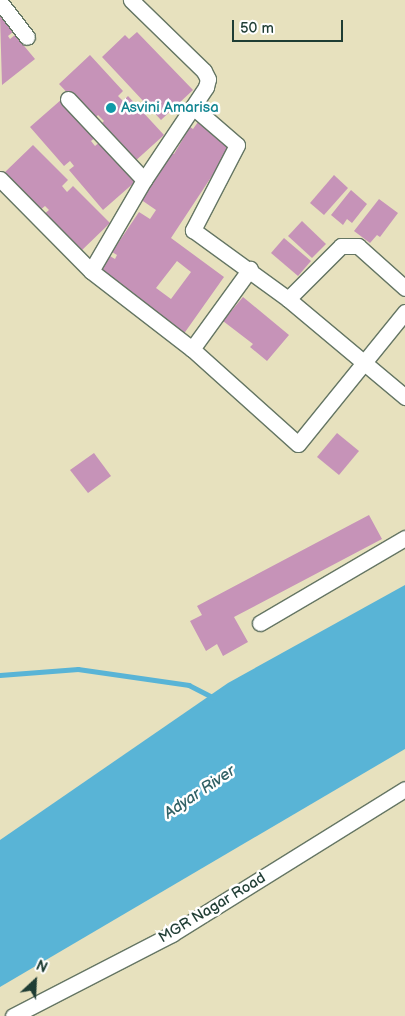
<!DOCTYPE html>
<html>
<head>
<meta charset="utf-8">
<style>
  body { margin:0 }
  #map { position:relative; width:405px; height:1016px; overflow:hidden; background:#e7e1be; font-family:"Balsamiq Sans",sans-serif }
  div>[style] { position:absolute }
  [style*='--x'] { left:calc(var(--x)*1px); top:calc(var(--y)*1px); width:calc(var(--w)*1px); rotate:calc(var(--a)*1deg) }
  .water>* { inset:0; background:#59b4d6 }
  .stream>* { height:4.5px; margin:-2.25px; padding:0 2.25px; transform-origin:2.25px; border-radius:2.25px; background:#59b4d6 }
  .building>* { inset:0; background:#c693b8 }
  .roads { filter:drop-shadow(1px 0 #657664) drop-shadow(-1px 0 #657664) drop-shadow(0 1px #657664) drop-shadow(0 -1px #657664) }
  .minor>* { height:15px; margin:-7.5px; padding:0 7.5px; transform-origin:7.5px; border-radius:7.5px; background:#fff }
  .dots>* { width:14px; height:14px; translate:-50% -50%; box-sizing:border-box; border:2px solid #fff; border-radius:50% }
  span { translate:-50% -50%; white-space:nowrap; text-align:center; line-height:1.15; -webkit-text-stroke:5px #fff; paint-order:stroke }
  .culture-label { font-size:15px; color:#0d838f }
  .left { translate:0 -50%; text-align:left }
  .street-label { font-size:15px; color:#1f3d34 }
  .water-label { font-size:16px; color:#306165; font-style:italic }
  .north { position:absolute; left:10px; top:956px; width:50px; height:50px; -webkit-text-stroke:4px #fff; paint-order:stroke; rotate:25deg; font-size:14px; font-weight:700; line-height:20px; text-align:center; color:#1f3d34 }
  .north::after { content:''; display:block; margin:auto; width:18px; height:22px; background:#1f3d34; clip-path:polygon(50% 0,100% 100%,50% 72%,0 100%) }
  .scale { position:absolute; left:232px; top:20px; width:111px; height:22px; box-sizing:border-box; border:2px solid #1f3d34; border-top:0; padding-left:6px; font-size:15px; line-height:18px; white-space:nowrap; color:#1f3d34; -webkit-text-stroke:4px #fff; paint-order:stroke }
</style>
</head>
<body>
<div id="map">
  <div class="water">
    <i style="clip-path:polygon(405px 585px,405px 749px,0 987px,0 840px,228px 683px)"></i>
  </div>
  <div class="stream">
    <i style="--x:0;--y:675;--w:78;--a:-4.4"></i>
    <i style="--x:78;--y:669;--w:112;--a:8.2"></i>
    <i style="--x:189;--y:685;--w:28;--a:27"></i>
  </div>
  <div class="building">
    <i style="clip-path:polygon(0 16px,13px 32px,8px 36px,10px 39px,15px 35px,35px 59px,2px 85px)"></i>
    <i style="clip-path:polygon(137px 32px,193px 90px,161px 120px,102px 57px,125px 35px,129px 39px)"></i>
    <i style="clip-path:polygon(90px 55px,123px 91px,118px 96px,123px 101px,128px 96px,164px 135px,133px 163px,99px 126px,104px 121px,98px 115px,93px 120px,59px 84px)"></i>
    <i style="clip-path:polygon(62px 99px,96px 137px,91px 141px,95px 146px,101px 141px,136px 181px,103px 210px,69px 170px,74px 166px,70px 161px,64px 166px,30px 127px)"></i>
    <i style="clip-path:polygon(evenodd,198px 122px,233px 144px,171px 238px,224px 277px,183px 335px,101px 270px,108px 255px,115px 259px,117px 255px,112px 252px,139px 212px,150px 219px,156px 210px,140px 199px,172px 153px,174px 154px,190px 127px,193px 129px,198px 122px,177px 261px,191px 272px,171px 299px,156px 288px,177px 261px)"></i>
    <i style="clip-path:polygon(33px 145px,68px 180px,62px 186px,67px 192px,73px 186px,110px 223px,80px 252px,43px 215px,49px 210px,45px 206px,39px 211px,4px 173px)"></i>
    <i style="clip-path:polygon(334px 175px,348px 188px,324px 215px,310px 203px)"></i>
    <i style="clip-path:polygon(351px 190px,367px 204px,352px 223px,347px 219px,343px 225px,331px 215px)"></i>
    <i style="clip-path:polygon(379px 199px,398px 213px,380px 237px,377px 235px,370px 243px,354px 231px)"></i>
    <i style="clip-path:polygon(302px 221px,326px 244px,312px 258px,288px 236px)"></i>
    <i style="clip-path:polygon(284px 238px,311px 261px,298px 276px,271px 253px)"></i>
    <i style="clip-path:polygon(243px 297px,289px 335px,267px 361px,250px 347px,253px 344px,223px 321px)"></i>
    <i style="clip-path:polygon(337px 433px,359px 451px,339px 475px,317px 457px)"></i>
    <i style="clip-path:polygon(94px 453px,111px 476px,88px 493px,70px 470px)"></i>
    <i style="clip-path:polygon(369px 515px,382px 539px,234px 617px,248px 642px,223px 656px,217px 644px,206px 651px,190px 621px,202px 615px,197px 606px)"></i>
  </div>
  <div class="roads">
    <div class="minor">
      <i style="--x:0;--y:2;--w:44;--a:52.4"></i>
      <i style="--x:68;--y:99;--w:111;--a:46.8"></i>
      <i style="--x:193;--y:107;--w:58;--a:40.8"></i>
      <i style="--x:237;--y:145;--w:96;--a:117.4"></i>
      <i style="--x:193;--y:230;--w:117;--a:36"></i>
      <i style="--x:0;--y:179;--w:129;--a:45.3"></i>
      <i style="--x:91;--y:271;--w:105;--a:-59.8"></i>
      <i style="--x:144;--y:180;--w:112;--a:-56.3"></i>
      <i style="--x:206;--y:87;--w:8;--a:-76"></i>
      <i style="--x:208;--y:79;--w:9;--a:-117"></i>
      <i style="--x:204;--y:71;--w:102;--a:-135.8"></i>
      <i style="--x:91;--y:271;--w:128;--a:37.7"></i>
      <i style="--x:192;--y:349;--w:142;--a:41.9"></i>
      <i style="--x:298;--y:444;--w:170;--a:-51"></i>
      <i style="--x:405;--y:288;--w:63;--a:-138.2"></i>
      <i style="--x:358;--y:246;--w:17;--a:180"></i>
      <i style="--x:341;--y:246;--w:75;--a:135"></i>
      <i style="--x:288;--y:299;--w:153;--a:39.9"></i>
      <i style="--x:192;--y:349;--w:99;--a:-54.1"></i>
      <i style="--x:260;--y:623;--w:168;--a:-30.4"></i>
      <i style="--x:13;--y:1016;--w:179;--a:-27.3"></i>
      <i style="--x:172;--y:934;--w:274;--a:-31.9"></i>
    </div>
  </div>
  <div class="dots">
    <i style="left:111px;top:108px;background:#0f9aa8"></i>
  </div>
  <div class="culture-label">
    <span class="left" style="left:121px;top:108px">Asvini Amarisa</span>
  </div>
  <div class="street-label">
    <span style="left:212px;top:908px;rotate:-31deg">MGR Nagar Road</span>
  </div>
  <div class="water-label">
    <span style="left:200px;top:793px;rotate:-34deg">Adyar River</span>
  </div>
  <div class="north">N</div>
  <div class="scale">50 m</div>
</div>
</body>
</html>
